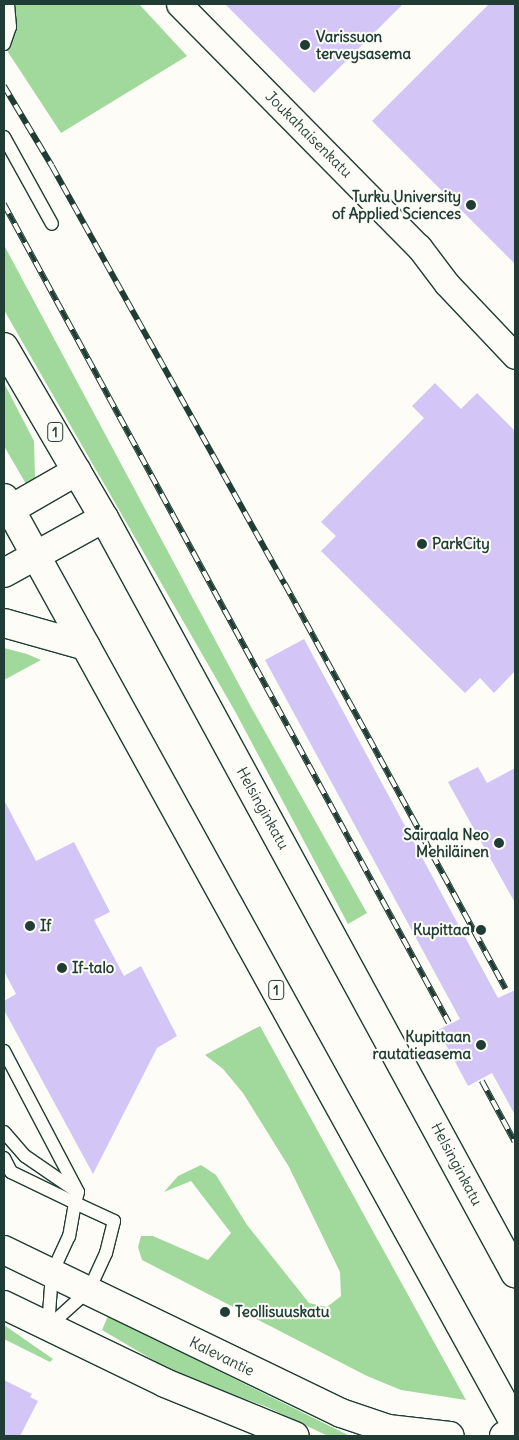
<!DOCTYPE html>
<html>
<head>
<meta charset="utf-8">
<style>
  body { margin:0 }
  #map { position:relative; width:519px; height:1440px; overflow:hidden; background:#fdfcf7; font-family:Delius,sans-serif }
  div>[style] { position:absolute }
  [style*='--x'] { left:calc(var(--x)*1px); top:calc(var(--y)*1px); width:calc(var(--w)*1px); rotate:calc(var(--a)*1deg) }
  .green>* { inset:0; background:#a1d99d }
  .building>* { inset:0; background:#d3c6f7 }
  .roads { filter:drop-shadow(1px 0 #1f3d34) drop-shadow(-1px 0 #1f3d34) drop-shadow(0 1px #1f3d34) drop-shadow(0 -1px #1f3d34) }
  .service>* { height:12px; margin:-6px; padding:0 6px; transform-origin:6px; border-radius:6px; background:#fdfcf7 }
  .minor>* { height:25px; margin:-12.5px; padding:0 12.5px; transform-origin:12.5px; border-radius:12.5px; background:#fdfcf7 }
  .secondary>* { height:28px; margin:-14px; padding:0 14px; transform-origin:14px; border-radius:14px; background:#fdfcf7 }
  .trunk>* { height:28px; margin:-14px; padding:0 14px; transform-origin:14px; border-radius:14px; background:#fdfcf7 }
  .rail>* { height:5.5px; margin-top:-2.75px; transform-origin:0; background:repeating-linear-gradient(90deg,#fdfcf7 0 11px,#1f3d34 0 22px); box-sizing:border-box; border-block:1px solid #1f3d34 }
  .dots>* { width:14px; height:14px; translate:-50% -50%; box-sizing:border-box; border:2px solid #fdfcf7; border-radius:50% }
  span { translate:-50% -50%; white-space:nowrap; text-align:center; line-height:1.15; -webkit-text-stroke:4px #fdfcf7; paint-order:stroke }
  .shield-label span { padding:1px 4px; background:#fdfcf7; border:1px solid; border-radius:4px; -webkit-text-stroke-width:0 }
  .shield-label { font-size:14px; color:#1f3d34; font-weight:700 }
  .poi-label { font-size:15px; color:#1f3d34; font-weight:700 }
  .left { translate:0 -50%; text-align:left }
  .right { translate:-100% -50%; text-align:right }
  .street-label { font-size:15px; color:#1f3d34 }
  .frame { position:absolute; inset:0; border:5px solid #1f3d34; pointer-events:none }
</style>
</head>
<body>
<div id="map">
  <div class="green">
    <i style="clip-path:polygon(4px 4px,139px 4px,187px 56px,61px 133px,4px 46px)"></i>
    <i style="clip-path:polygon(4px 245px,251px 707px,367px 913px,348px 924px,236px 713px,4px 310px)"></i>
    <i style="clip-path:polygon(4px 383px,34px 441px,35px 480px,29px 489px,4px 446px)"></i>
    <i style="clip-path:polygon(4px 648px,27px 654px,41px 660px,4px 680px)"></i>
    <i style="clip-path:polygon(260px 1026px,429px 1333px,466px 1400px,401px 1390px,367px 1376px,142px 1260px,138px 1247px,141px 1236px,153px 1236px,208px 1260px,231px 1233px,191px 1181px,164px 1192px,178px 1176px,201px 1165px,216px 1175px,247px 1225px,309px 1303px,327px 1307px,341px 1296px,340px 1272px,289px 1167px,243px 1093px,223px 1069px,205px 1055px)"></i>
    <i style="clip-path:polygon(108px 1316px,350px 1436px,328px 1436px,267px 1407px,206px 1385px,158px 1363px,102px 1330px)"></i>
    <i style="clip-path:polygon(4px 1325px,53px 1359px,50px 1362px,4px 1339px)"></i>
  </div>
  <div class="building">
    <i style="clip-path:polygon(225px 4px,403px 4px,314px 93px)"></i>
    <i style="clip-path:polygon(489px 4px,515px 4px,515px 264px,372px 121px)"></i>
    <i style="clip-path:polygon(435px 383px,461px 409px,477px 393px,515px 431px,515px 671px,494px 693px,480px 678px,465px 693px,321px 551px,336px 536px,321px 522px,424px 418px,412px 406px)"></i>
    <i style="clip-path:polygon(304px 639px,498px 998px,515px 990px,515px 1115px,492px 1073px,468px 1086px,438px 1030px,460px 1019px,265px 660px)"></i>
    <i style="clip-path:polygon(478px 767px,487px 783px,515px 768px,515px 903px,448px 782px)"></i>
    <i style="clip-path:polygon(4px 800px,36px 861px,74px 842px,110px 912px,94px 920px,124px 976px,141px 966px,177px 1036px,157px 1048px,93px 1174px,4px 1010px,4px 1001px,16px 994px,4px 971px)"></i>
    <i style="clip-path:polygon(4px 1380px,32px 1394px,30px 1397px,38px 1401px,20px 1436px,4px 1436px)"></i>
  </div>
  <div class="roads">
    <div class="service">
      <i style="--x:4;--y:44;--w:18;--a:-71"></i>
      <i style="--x:10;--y:27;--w:23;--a:-95"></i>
      <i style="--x:4;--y:137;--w:99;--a:61.1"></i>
      <i style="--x:4;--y:1051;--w:159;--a:62.3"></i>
      <i style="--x:78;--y:1192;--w:11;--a:105"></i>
      <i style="--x:75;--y:1203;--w:43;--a:24.8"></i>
      <i style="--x:114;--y:1221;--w:33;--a:104"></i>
      <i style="--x:106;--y:1253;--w:41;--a:114.7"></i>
      <i style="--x:89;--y:1290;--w:55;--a:137.9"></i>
      <i style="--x:4;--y:1132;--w:32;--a:49"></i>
      <i style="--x:25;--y:1156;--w:62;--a:34.5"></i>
      <i style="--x:4;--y:1158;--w:16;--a:63"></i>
      <i style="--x:11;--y:1172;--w:71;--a:25.8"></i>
      <i style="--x:75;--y:1203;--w:34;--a:100"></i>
      <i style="--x:69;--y:1236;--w:41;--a:114.7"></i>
      <i style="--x:52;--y:1273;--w:54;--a:94.2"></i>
    </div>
    <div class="minor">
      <i style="--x:179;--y:4;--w:342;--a:45.4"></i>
      <i style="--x:419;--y:247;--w:46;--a:52.9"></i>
      <i style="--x:447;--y:284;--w:99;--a:46.6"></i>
    </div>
    <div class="secondary">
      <i style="--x:4;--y:513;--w:84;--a:-29.9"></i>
      <i style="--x:4;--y:573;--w:114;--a:-28.8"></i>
      <i style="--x:4;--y:623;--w:85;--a:15.7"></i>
      <i style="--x:4;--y:1250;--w:374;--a:25.8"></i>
      <i style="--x:341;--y:1413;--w:50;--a:18.8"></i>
      <i style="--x:388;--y:1429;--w:62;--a:6.4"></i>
      <i style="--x:4;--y:1305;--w:179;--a:25.8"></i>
      <i style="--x:165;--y:1383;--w:140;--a:22.2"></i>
      <i style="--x:504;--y:1436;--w:11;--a:-5"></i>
    </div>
    <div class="trunk">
      <i style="--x:4;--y:347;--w:198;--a:59.7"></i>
      <i style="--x:104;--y:518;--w:860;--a:61.44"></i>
      <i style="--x:4;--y:498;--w:1058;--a:61.11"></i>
    </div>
  </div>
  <div class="rail">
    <i style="--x:4;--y:86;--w:93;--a:59"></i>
    <i style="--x:52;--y:166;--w:479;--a:60.9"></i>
    <i style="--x:285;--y:584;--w:461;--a:61.4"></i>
    <i style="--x:4;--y:204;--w:932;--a:61.48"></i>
    <i style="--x:482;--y:1081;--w:69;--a:61.6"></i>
  </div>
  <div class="dots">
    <i style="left:305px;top:45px;background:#1f3d34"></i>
    <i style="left:471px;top:205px;background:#1f3d34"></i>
    <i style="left:422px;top:544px;background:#1f3d34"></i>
    <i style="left:499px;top:843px;background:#1f3d34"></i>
    <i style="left:30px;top:926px;background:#1f3d34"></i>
    <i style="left:481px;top:930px;background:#1f3d34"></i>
    <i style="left:62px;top:968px;background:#1f3d34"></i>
    <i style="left:481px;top:1045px;background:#1f3d34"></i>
    <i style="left:225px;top:1312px;background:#1f3d34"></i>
  </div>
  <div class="shield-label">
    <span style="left:55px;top:432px">1</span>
    <span style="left:276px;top:990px">1</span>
  </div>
  <div class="poi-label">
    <span class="left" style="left:316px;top:45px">Varissuon<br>terveysasema</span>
    <span class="right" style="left:461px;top:205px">Turku University<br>of Applied Sciences</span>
    <span class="left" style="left:432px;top:544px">ParkCity</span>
    <span class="right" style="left:489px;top:843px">Sairaala Neo<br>Mehiläinen</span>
    <span class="left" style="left:40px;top:926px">If</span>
    <span class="right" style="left:470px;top:930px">Kupittaa</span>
    <span class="left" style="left:72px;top:968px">If-talo</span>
    <span class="right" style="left:471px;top:1045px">Kupittaan<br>rautatieasema</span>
    <span class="left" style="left:235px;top:1312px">Teollisuuskatu</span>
  </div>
  <div class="street-label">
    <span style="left:309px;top:134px;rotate:45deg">Joukahaisenkatu</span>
    <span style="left:263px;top:808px;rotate:61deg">Helsinginkatu</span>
    <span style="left:457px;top:1164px;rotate:62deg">Helsinginkatu</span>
    <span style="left:222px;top:1356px;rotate:26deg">Kalevantie</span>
  </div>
  <div class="frame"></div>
</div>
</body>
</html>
